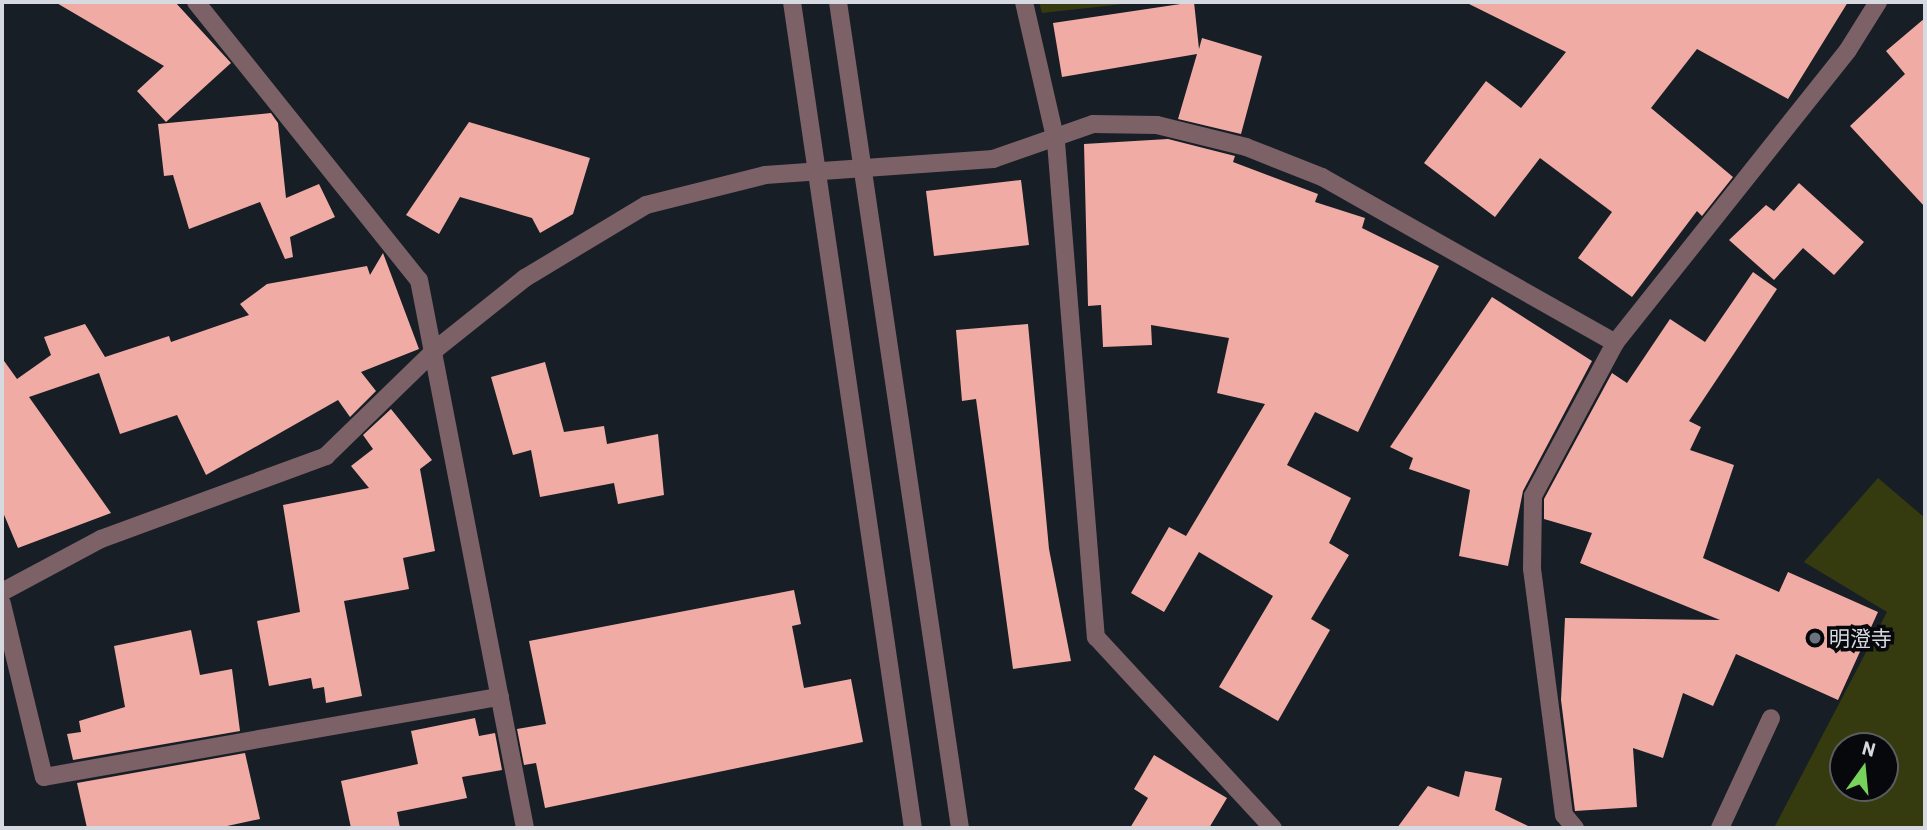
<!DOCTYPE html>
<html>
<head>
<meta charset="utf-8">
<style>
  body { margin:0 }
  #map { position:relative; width:1927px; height:830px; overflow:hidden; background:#181e26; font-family:Barlow,"Noto Sans JP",sans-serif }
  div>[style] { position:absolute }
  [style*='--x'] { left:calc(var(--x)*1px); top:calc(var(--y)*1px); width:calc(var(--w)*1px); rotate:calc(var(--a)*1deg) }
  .green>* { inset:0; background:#363b0f }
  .building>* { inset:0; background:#f0aca4 }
  .minor>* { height:18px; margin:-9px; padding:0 9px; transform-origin:9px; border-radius:9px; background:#7c6167 }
  .dots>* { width:19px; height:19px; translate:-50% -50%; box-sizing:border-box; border:4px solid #06080b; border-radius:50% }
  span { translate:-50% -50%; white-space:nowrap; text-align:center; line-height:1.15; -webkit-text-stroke:7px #06080b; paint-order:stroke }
  .poi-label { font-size:21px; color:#d6dae0 }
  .left { translate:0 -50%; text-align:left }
  .frame { position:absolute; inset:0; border:4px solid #d6dae0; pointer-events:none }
  .north { position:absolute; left:1829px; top:732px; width:70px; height:70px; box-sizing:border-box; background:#06080b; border:2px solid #595c60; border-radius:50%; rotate:15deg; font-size:19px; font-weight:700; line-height:28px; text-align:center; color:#d6dae0 }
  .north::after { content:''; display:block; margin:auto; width:24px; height:32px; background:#76d25a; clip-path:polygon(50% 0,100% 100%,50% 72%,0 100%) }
</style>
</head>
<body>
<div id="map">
  <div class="green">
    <i style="clip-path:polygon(1039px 2px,1141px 2px,1042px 13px)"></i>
    <i style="clip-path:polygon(evenodd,1878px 478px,1925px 518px,1925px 828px,1774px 828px,1887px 612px,1804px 562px,1878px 478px,1843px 746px,1885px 746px,1885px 788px,1843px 788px,1843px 746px)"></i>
  </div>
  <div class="building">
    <i style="clip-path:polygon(55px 2px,175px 2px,231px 63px,166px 122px,137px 91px,164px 66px)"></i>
    <i style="clip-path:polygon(1194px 2px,1199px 49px,1202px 38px,1262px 56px,1241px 134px,1178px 119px,1197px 54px,1062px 77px,1053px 23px)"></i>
    <i style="clip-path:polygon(1465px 2px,1848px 2px,1788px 99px,1697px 49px,1651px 108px,1733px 177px,1702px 216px,1697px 211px,1632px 297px,1578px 258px,1612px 212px,1540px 158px,1495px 217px,1424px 163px,1486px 81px,1521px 108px,1566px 52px)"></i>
    <i style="clip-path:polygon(1925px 18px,1925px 207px,1850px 126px,1905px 74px,1886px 51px)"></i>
    <i style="clip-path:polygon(271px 113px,278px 123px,286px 198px,319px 184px,335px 217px,290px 237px,293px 257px,285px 259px,260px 202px,189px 229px,173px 175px,164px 176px,158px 124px)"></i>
    <i style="clip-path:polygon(469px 122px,590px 158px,573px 214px,540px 233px,532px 218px,460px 197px,439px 234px,406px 215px)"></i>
    <i style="clip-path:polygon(1168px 139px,1235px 156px,1233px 162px,1318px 194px,1315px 202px,1365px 218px,1362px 228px,1439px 266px,1358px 432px,1315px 412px,1287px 465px,1351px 498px,1329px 543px,1349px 555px,1311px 619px,1330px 630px,1278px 721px,1219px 687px,1273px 596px,1199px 552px,1164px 612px,1131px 593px,1169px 527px,1186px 536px,1265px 404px,1217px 393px,1229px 338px,1151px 325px,1152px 345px,1103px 347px,1101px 305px,1088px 306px,1084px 144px)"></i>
    <i style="clip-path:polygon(1021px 180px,1029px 245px,934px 256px,926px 191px)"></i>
    <i style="clip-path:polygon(1799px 183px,1864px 242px,1834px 275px,1803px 248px,1774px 280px,1729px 240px,1766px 205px,1774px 211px)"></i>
    <i style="clip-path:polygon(383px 253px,419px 349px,361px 372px,376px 391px,350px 417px,338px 400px,206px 475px,177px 415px,120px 434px,99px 373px,29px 397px,111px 513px,18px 548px,2px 510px,2px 358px,17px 379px,51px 355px,44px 337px,85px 324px,105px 357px,169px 336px,171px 342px,249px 315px,240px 304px,267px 284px,367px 266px,370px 275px)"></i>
    <i style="clip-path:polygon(1753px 272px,1777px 289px,1689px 421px,1701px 427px,1690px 450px,1734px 465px,1703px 558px,1779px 592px,1788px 572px,1878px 612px,1838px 700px,1736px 654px,1713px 706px,1683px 693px,1663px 758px,1633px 748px,1637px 807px,1575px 811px,1561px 700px,1565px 618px,1720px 620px,1580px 563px,1592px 533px,1544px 519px,1544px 499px,1612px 373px,1627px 383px,1670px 319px,1705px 342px)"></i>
    <i style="clip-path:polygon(1492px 297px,1592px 361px,1523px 491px,1508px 566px,1459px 556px,1470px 490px,1409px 469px,1413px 458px,1390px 447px)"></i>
    <i style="clip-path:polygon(1028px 324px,1049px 549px,1071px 661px,1013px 669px,976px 399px,962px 401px,956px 330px)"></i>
    <i style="clip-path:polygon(545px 362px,564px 432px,604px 426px,607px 444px,658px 434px,664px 495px,618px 504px,614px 483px,540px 497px,531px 450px,513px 455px,491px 377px)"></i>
    <i style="clip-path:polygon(391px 409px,432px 460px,420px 469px,435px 551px,403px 558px,409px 589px,344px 601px,362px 696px,326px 703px,324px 687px,313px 689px,311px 678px,269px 686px,257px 621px,300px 612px,283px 505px,369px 488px,351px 466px,373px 449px,363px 435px)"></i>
    <i style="clip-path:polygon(794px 590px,801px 624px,792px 626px,804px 688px,851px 679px,863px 742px,545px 808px,536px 763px,524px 765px,517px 729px,546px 724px,529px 641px)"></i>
    <i style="clip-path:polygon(191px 630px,200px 675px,232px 669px,240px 731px,73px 760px,67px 734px,81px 732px,79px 721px,125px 707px,114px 646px)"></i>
    <i style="clip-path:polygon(475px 718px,479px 736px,495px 733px,502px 770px,462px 777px,467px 798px,397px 812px,400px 828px,351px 828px,341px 781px,418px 764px,411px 731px)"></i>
    <i style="clip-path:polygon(245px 753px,260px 819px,218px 828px,87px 828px,77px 783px)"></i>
    <i style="clip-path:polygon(1154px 755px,1227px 798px,1209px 828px,1130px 828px,1148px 798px,1134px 789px)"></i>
    <i style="clip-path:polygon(1465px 771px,1502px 778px,1495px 810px,1532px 828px,1397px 828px,1428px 786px,1459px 797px)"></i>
  </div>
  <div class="minor">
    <i style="--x:196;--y:2;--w:356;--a:51.3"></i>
    <i style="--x:419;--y:280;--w:558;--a:79.05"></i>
    <i style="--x:792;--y:2;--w:835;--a:81.67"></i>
    <i style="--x:838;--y:2;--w:835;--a:81.6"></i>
    <i style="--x:1024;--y:2;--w:144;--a:77.1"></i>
    <i style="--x:1056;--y:142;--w:497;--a:85.4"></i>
    <i style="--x:1096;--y:637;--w:260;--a:47.2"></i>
    <i style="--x:2;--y:592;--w:112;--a:-28.2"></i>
    <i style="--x:101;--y:539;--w:240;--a:-20.2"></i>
    <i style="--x:326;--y:456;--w:153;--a:-44.2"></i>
    <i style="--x:436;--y:349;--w:114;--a:-38.6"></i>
    <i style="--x:525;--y:278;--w:141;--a:-31.1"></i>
    <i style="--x:646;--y:205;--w:123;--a:-14.1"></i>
    <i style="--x:765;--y:175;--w:229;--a:-4"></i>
    <i style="--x:993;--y:159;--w:106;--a:-19.3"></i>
    <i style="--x:1093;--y:124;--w:64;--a:0.9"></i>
    <i style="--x:1157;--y:125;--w:92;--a:13.9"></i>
    <i style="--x:1246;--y:147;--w:82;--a:21.5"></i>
    <i style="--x:1322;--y:177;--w:337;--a:29.5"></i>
    <i style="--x:2;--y:604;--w:178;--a:76.4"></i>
    <i style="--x:44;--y:777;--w:463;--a:-10"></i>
    <i style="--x:1575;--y:828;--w:17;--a:-130"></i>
    <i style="--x:1564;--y:815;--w:248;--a:-97.4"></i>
    <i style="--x:1532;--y:569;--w:73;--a:-89.2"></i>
    <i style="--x:1533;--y:496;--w:174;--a:-61.8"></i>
    <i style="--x:1615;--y:343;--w:374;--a:-51.5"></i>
    <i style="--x:1848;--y:50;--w:57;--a:-58"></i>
    <i style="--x:1720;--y:828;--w:121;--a:-65.1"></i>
  </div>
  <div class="dots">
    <i style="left:1815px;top:638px;background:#6b7280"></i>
  </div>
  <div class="poi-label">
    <span class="left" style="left:1829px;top:638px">明澄寺</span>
  </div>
  <div class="frame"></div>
  <div class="north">N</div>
</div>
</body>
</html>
